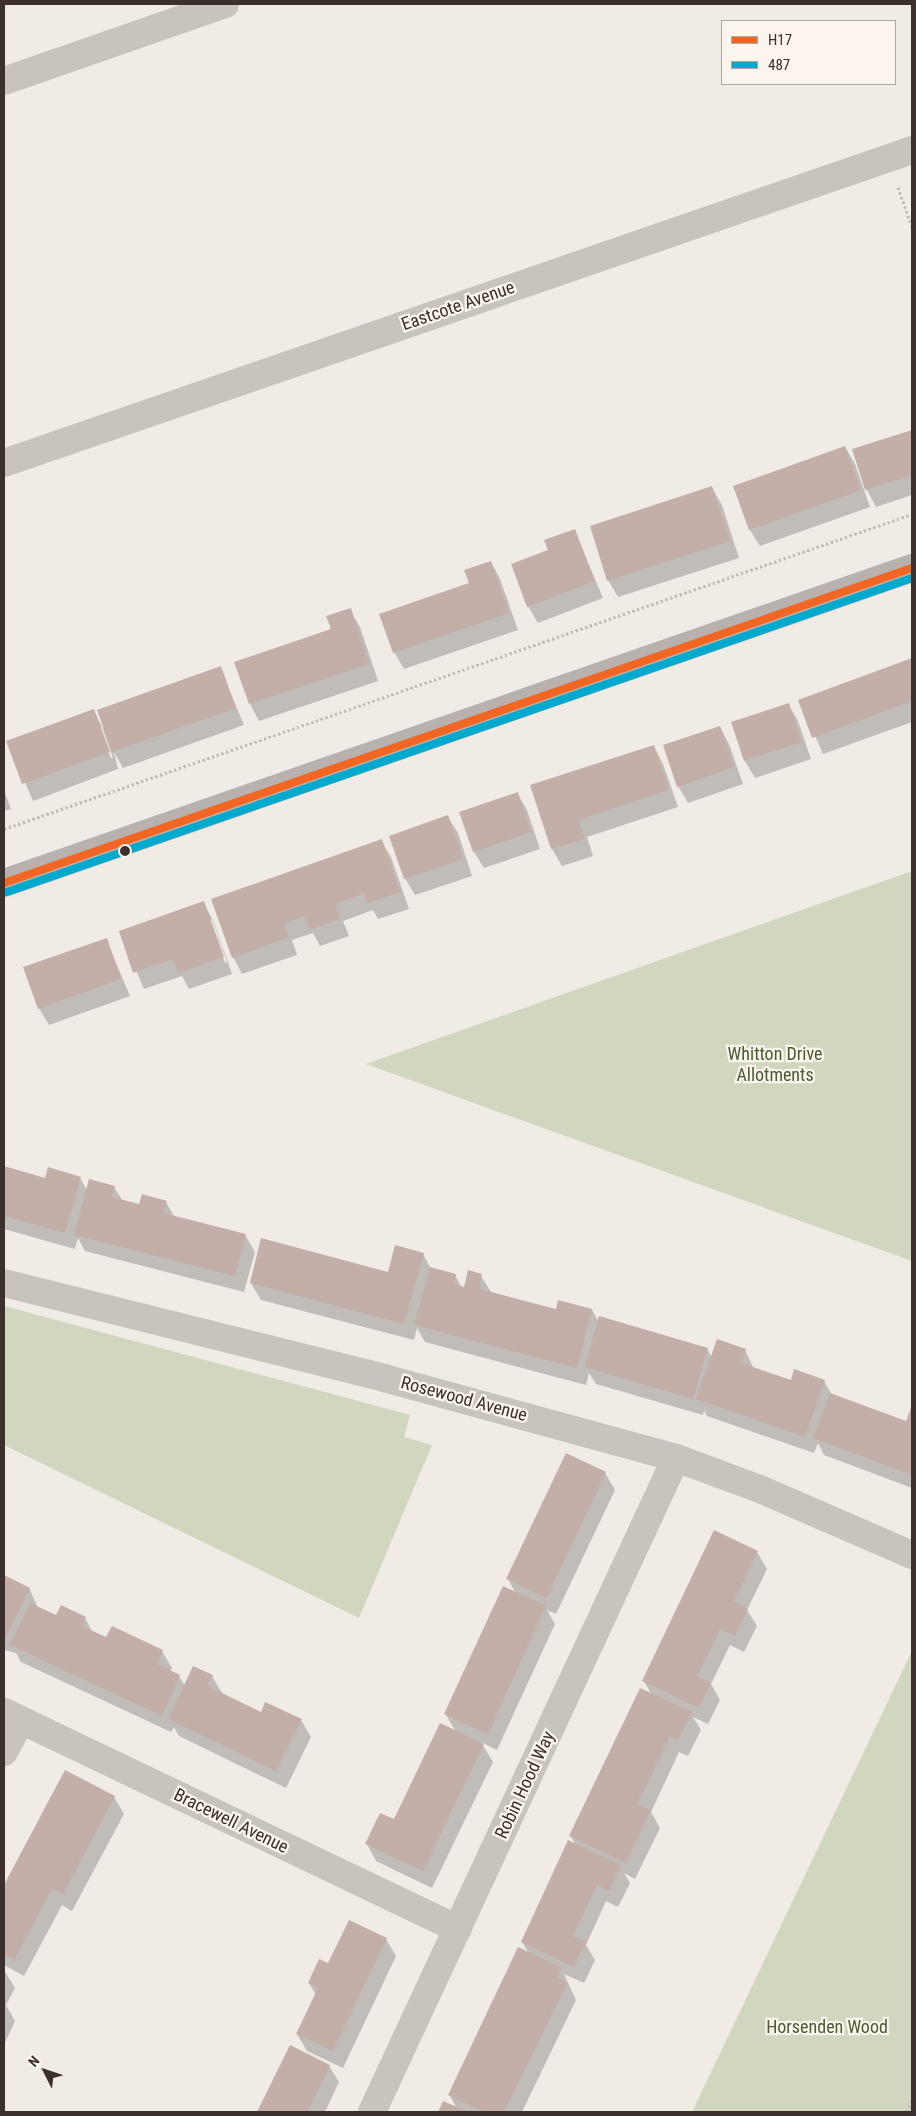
<!DOCTYPE html>
<html>
<head>
<meta charset="utf-8">
<style>
  body { margin:0 }
  #map { position:relative; width:916px; height:2116px; overflow:hidden; background:#f0ebe5; font-family:"Roboto Condensed",sans-serif }
  div>[style] { position:absolute }
  [style*='--x'] { left:calc(var(--x)*1px); top:calc(var(--y)*1px); width:calc(var(--w)*1px); rotate:calc(var(--a)*1deg) }
  .green>* { inset:0; background:#d1d6bf }
  .shadow>* { inset:0; background:#0003 }
  .building>* { inset:0; background:#c3afa7 }
  .path>* { height:3px; margin-top:-1.5px; transform-origin:0; background:repeating-linear-gradient(90deg,#c2bbb6 0 2.5px,transparent 0 5px) }
  .street>* { height:28px; margin:-14px; padding:0 14px; transform-origin:14px; border-radius:14px; background:#c9c3be }
  .primary>* { height:28px; margin:-14px; padding:0 14px; transform-origin:14px; border-radius:14px; background:#b8b1ad }
  .bus-1>* { height:8px; margin:-4px; padding:0 4px; transform-origin:4px; border-radius:4px; background:#f26522 }
  .bus-2>* { height:8px; margin:-4px; padding:0 4px; transform-origin:4px; border-radius:4px; background:#00a9ce }
  .dots>* { width:14px; height:14px; translate:-50% -50%; box-sizing:border-box; border:2px solid #fbf5ee; border-radius:50% }
  span { translate:-50% -50%; white-space:nowrap; text-align:center; line-height:1.15; -webkit-text-stroke:4.5px #fbf5ee; paint-order:stroke }
  .street-label { font-size:18px; color:#3b302b }
  .park-label { font-size:18px; color:#4a5a2e }
  .frame { position:absolute; inset:0; border:5px solid #3b302b; pointer-events:none }
  .legend { position:absolute; left:721px; top:20px; width:175px; height:65px; box-sizing:border-box; background:#fbf5ee; border:1px solid #aea6a0; margin:0; padding:6px 9px; list-style:none; font-size:15px; color:#3b302b }
  .legend li { display:flex; align-items:center; gap:10px; height:25px }
  .legend b { width:25px; border:1px solid #aea6a0 }
  .north { position:absolute; left:20px; top:2046px; width:50px; height:50px; -webkit-text-stroke:4px #fbf5ee; paint-order:stroke; rotate:311deg; font-size:14px; font-weight:700; line-height:20px; text-align:center; color:#3b302b }
  .north::after { content:''; display:block; margin:auto; width:18px; height:22px; background:#3b302b; clip-path:polygon(50% 0,100% 100%,50% 72%,0 100%) }
</style>
</head>
<body>
<div id="map">
  <div class="green">
    <i style="clip-path:polygon(912px 871px,912px 1261px,366px 1064px)"></i>
    <i style="clip-path:polygon(4px 1306px,410px 1415px,404px 1437px,432px 1445px,359px 1618px,4px 1445px)"></i>
    <i style="clip-path:polygon(912px 1651px,912px 2112px,692px 2112px)"></i>
  </div>
  <div class="shadow">
    <i style="clip-path:polygon(912px 431px,912px 495px,876px 507px,867px 490px,854px 450px)"></i>
    <i style="clip-path:polygon(845px 447px,855px 464px,870px 507px,760px 546px,750px 530px)"></i>
    <i style="clip-path:polygon(712px 488px,722px 505px,739px 558px,618px 597px,608px 580px)"></i>
    <i style="clip-path:polygon(574px 530px,603px 598px,538px 623px,528px 606px,549px 550px)"></i>
    <i style="clip-path:polygon(491px 562px,500px 579px,518px 630px,404px 669px,394px 652px)"></i>
    <i style="clip-path:polygon(350px 610px,360px 627px,378px 681px,259px 721px,250px 704px)"></i>
    <i style="clip-path:polygon(912px 660px,912px 722px,823px 754px,800px 701px)"></i>
    <i style="clip-path:polygon(evenodd,220px 668px,244px 725px,123px 768px,114px 752px,118px 769px,33px 801px,8px 742px,93px 710px,103px 728px,220px 668px,99px 727px,102px 727px,113px 758px,111px 758px,99px 727px)"></i>
    <i style="clip-path:polygon(788px 704px,798px 721px,811px 759px,755px 778px,745px 761px,733px 723px)"></i>
    <i style="clip-path:polygon(720px 727px,729px 744px,743px 784px,688px 803px,678px 786px)"></i>
    <i style="clip-path:polygon(654px 747px,663px 764px,678px 807px,587px 837px,593px 856px,562px 866px,552px 849px,532px 786px)"></i>
    <i style="clip-path:polygon(4px 790px,11px 809px,4px 811px)"></i>
    <i style="clip-path:polygon(517px 793px,527px 810px,540px 849px,484px 868px,474px 852px)"></i>
    <i style="clip-path:polygon(448px 817px,458px 833px,472px 876px,415px 895px,405px 878px)"></i>
    <i style="clip-path:polygon(381px 841px,391px 857px,409px 909px,378px 919px,373px 910px,343px 921px,349px 936px,320px 946px,313px 933px,292px 940px,297px 955px,242px 974px,233px 957px)"></i>
    <i style="clip-path:polygon(evenodd,203px 903px,213px 920px,232px 974px,189px 989px,182px 976px,144px 989px,120px 932px,203px 903px,209px 919px,212px 919px,227px 962px,225px 963px,209px 919px)"></i>
    <i style="clip-path:polygon(106px 939px,130px 996px,49px 1025px,39px 1008px)"></i>
    <i style="clip-path:polygon(4px 1167px,46px 1179px,80px 1178px,87px 1190px,114px 1187px,123px 1201px,140px 1206px,166px 1202px,175px 1218px,245px 1235px,255px 1252px,244px 1292px,85px 1251px,78px 1238px,75px 1249px,4px 1229px)"></i>
    <i style="clip-path:polygon(423px 1254px,431px 1269px,455px 1275px,462px 1288px,481px 1276px,491px 1292px,557px 1311px,592px 1310px,599px 1322px,707px 1349px,712px 1357px,745px 1350px,754px 1369px,792px 1381px,824px 1381px,832px 1395px,906px 1423px,912px 1409px,912px 1488px,824px 1455px,818px 1443px,814px 1453px,707px 1416px,704px 1410px,703px 1415px,596px 1384px,589px 1373px,586px 1385px,425px 1342px,417px 1328px,414px 1340px,261px 1300px,251px 1283px,389px 1273px)"></i>
    <i style="clip-path:polygon(605px 1473px,615px 1490px,556px 1614px,547px 1610px,555px 1624px,497px 1750px,481px 1742px,493px 1762px,432px 1888px,376px 1861px,367px 1844px,394px 1821px,456px 1732px,445px 1713px,516px 1594px,508px 1579px)"></i>
    <i style="clip-path:polygon(757px 1552px,767px 1569px,747px 1610px,757px 1626px,744px 1652px,730px 1645px,711px 1684px,720px 1700px,708px 1724px,693px 1717px,701px 1730px,688px 1756px,679px 1752px,651px 1812px,660px 1828px,635px 1879px,624px 1873px,630px 1883px,618px 1907px,606px 1901px,586px 1945px,595px 1960px,584px 1983px,564px 1974px,576px 2000px,522px 2112px,440px 2112px,444px 2103px,457px 2109px,449px 2094px,529px 1954px,522px 1942px,576px 1846px,571px 1836px,651px 1694px,644px 1681px)"></i>
    <i style="clip-path:polygon(4px 1577px,29px 1588px,38px 1608px,57px 1616px,85px 1618px,93px 1633px,107px 1639px,162px 1651px,172px 1668px,170px 1672px,179px 1676px,185px 1686px,212px 1676px,222px 1693px,261px 1714px,301px 1720px,311px 1737px,286px 1788px,179px 1736px,174px 1727px,171px 1732px,21px 1662px,16px 1653px,4px 1650px)"></i>
    <i style="clip-path:polygon(65px 1771px,114px 1797px,124px 1814px,72px 1911px,62px 1905px,24px 1976px,4px 1965px,4px 1887px)"></i>
    <i style="clip-path:polygon(386px 1939px,396px 1956px,343px 2068px,307px 2051px,297px 2034px,316px 1995px,309px 1983px,329px 1965px)"></i>
    <i style="clip-path:polygon(4px 1970px,15px 1988px,6px 2005px,15px 2021px,4px 2045px)"></i>
    <i style="clip-path:polygon(290px 2046px,329px 2066px,339px 2082px,325px 2112px,258px 2112px)"></i>
  </div>
  <div class="building">
    <i style="clip-path:polygon(912px 430px,912px 475px,865px 490px,852px 449px)"></i>
    <i style="clip-path:polygon(845px 446px,861px 490px,749px 530px,733px 486px)"></i>
    <i style="clip-path:polygon(712px 486px,730px 541px,607px 581px,590px 526px)"></i>
    <i style="clip-path:polygon(575px 529px,595px 581px,527px 607px,511px 564px,548px 550px,544px 540px)"></i>
    <i style="clip-path:polygon(491px 561px,509px 613px,393px 653px,379px 614px,469px 583px,464px 570px)"></i>
    <i style="clip-path:polygon(351px 608px,369px 664px,249px 704px,234px 662px,331px 629px,326px 616px)"></i>
    <i style="clip-path:polygon(912px 658px,912px 701px,812px 738px,798px 700px)"></i>
    <i style="clip-path:polygon(221px 666px,236px 708px,112px 752px,97px 710px)"></i>
    <i style="clip-path:polygon(789px 703px,802px 742px,744px 761px,731px 722px)"></i>
    <i style="clip-path:polygon(94px 709px,110px 752px,22px 784px,6px 741px)"></i>
    <i style="clip-path:polygon(720px 726px,734px 767px,677px 787px,663px 745px)"></i>
    <i style="clip-path:polygon(654px 745px,669px 790px,578px 820px,585px 839px,551px 849px,530px 785px)"></i>
    <i style="clip-path:polygon(518px 792px,531px 832px,473px 852px,459px 812px)"></i>
    <i style="clip-path:polygon(448px 815px,463px 859px,404px 879px,389px 836px)"></i>
    <i style="clip-path:polygon(382px 839px,400px 892px,368px 903px,364px 893px,335px 904px,340px 919px,309px 930px,305px 916px,284px 923px,289px 937px,232px 958px,211px 899px)"></i>
    <i style="clip-path:polygon(204px 901px,224px 957px,178px 973px,173px 959px,133px 973px,119px 931px)"></i>
    <i style="clip-path:polygon(107px 938px,121px 979px,38px 1009px,23px 967px)"></i>
    <i style="clip-path:polygon(4px 1166px,45px 1178px,48px 1167px,81px 1177px,65px 1233px,4px 1216px)"></i>
    <i style="clip-path:polygon(89px 1179px,115px 1186px,112px 1197px,139px 1204px,142px 1194px,167px 1201px,163px 1213px,246px 1234px,235px 1276px,74px 1235px)"></i>
    <i style="clip-path:polygon(261px 1238px,388px 1272px,395px 1245px,424px 1253px,404px 1324px,250px 1283px)"></i>
    <i style="clip-path:polygon(430px 1267px,456px 1274px,453px 1284px,464px 1287px,468px 1270px,482px 1274px,479px 1289px,556px 1309px,558px 1300px,592px 1309px,577px 1368px,414px 1325px)"></i>
    <i style="clip-path:polygon(599px 1316px,708px 1348px,693px 1399px,585px 1367px)"></i>
    <i style="clip-path:polygon(717px 1339px,746px 1349px,741px 1363px,791px 1380px,794px 1369px,825px 1380px,805px 1437px,696px 1399px)"></i>
    <i style="clip-path:polygon(830px 1393px,906px 1421px,912px 1405px,912px 1475px,813px 1438px)"></i>
    <i style="clip-path:polygon(566px 1453px,606px 1472px,547px 1598px,506px 1579px)"></i>
    <i style="clip-path:polygon(714px 1530px,758px 1551px,734px 1601px,748px 1609px,735px 1636px,720px 1629px,697px 1676px,711px 1683px,699px 1708px,642px 1681px)"></i>
    <i style="clip-path:polygon(4px 1575px,30px 1588px,5px 1639px,4px 1638px)"></i>
    <i style="clip-path:polygon(503px 1586px,546px 1606px,488px 1734px,444px 1714px)"></i>
    <i style="clip-path:polygon(30px 1603px,56px 1615px,61px 1605px,86px 1617px,82px 1626px,106px 1637px,112px 1626px,163px 1650px,157px 1664px,180px 1675px,162px 1716px,10px 1645px)"></i>
    <i style="clip-path:polygon(193px 1666px,213px 1675px,207px 1686px,261px 1712px,265px 1702px,302px 1719px,276px 1771px,168px 1719px)"></i>
    <i style="clip-path:polygon(640px 1688px,692px 1712px,678px 1740px,670px 1736px,637px 1804px,651px 1810px,626px 1863px,569px 1836px)"></i>
    <i style="clip-path:polygon(440px 1723px,484px 1744px,423px 1871px,365px 1844px,380px 1813px,394px 1819px)"></i>
    <i style="clip-path:polygon(65px 1770px,115px 1796px,63px 1894px,52px 1889px,14px 1960px,4px 1954px,4px 1885px)"></i>
    <i style="clip-path:polygon(568px 1840px,621px 1865px,609px 1891px,597px 1885px,573px 1936px,586px 1942px,574px 1967px,521px 1942px)"></i>
    <i style="clip-path:polygon(349px 1920px,387px 1938px,333px 2051px,296px 2034px,318px 1988px,308px 1983px,319px 1959px,328px 1963px)"></i>
    <i style="clip-path:polygon(518px 1947px,562px 1968px,557px 1978px,567px 1983px,504px 2112px,484px 2112px,448px 2095px)"></i>
    <i style="clip-path:polygon(290px 2045px,330px 2065px,307px 2112px,257px 2112px)"></i>
    <i style="clip-path:polygon(443px 2101px,468px 2112px,438px 2112px)"></i>
  </div>
  <div class="path">
    <i style="--x:898;--y:187;--w:42;--a:70.7"></i>
    <i style="--x:4;--y:829;--w:961;--a:-19.13"></i>
    <i style="--x:907;--y:2112;--w:13;--a:-67"></i>
  </div>
  <div class="street">
    <i style="--x:4;--y:81;--w:234;--a:-19.2"></i>
    <i style="--x:4;--y:463;--w:960;--a:-19.02"></i>
    <i style="--x:4;--y:1283;--w:392;--a:14"></i>
    <i style="--x:384;--y:1378;--w:303;--a:15.3"></i>
    <i style="--x:676;--y:1458;--w:90;--a:20.3"></i>
    <i style="--x:760;--y:1489;--w:166;--a:23.5"></i>
    <i style="--x:4;--y:1712;--w:503;--a:25.55"></i>
    <i style="--x:4;--y:1752;--w:36;--a:-62"></i>
    <i style="--x:372;--y:2112;--w:721;--a:-65.07"></i>
  </div>
  <div class="primary">
    <i style="--x:4;--y:883;--w:961;--a:-19.13"></i>
  </div>
  <div class="bus-1">
    <i style="--x:4;--y:883;--w:961;--a:-19.13"></i>
  </div>
  <div class="bus-2">
    <i style="--x:7;--y:892;--w:958;--a:-19.13"></i>
  </div>
  <div class="dots">
    <i style="left:125px;top:851px;background:#3b302b"></i>
  </div>
  <div class="street-label">
    <span style="left:458px;top:306px;rotate:-19deg">Eastcote Avenue</span>
    <span style="left:464px;top:1399px;rotate:15deg">Rosewood Avenue</span>
    <span style="left:525px;top:1785px;rotate:-65deg">Robin Hood Way</span>
    <span style="left:231px;top:1821px;rotate:26deg">Bracewell Avenue</span>
  </div>
  <div class="park-label">
    <span style="left:775px;top:1065px">Whitton Drive<br>Allotments</span>
    <span style="left:827px;top:2027px">Horsenden Wood</span>
  </div>
  <div class="frame"></div>
  <ul class="legend">
  <li><b style="height:6px;background:#f26522"></b>H17</li>
  <li><b style="height:6px;background:#00a9ce"></b>487</li>
  </ul>
  <div class="north">N</div>
</div>
</body>
</html>
